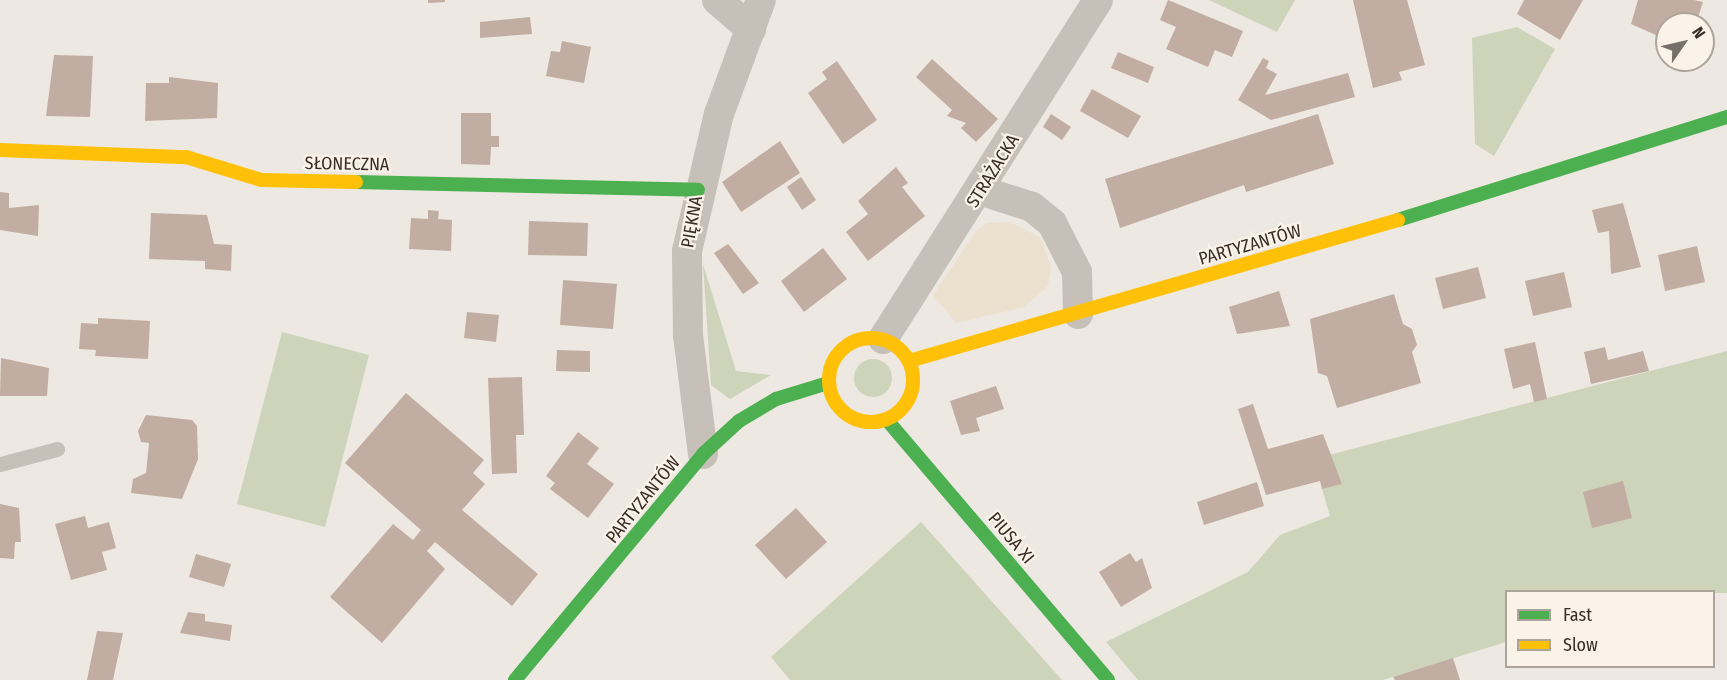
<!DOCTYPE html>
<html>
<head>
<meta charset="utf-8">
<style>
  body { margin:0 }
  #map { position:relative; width:1727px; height:680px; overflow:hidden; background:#ede8e1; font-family:"Fira Sans Condensed",sans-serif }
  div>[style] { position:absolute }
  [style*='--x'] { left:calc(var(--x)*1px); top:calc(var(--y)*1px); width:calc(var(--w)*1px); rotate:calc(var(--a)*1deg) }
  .green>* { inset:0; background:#cdd4ba }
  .round { border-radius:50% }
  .plaza>* { inset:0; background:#ece1cf }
  .building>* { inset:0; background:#c2ada2 }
  .lane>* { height:15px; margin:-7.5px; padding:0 7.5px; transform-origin:7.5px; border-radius:7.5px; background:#c7c0b9 }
  .street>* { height:30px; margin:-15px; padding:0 15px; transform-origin:15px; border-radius:15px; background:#c7c0b9 }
  .fast>* { height:14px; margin:-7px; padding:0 7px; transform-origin:7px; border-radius:7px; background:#4caf50 }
  .slow>* { height:14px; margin:-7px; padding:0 7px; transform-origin:7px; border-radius:7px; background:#ffc107 }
  .slow>.ring { margin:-7px; padding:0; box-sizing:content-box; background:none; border:14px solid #ffc107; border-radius:50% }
  span { translate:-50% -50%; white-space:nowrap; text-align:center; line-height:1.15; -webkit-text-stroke:4.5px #fbf3e8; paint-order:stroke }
  .street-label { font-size:18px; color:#382e28 }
  .legend { position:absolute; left:1505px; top:590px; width:210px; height:78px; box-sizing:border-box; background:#fbf3e8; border:2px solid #ada49b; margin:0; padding:8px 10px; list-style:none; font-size:18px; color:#382e28 }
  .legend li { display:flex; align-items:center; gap:12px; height:30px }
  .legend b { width:30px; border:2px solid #ada49b }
  .north { position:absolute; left:1655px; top:12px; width:60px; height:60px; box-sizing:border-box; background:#fbf3e8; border:2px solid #ada49b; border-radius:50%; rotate:56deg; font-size:16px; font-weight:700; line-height:24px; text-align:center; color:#382e28 }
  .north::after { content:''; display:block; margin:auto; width:21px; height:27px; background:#776f69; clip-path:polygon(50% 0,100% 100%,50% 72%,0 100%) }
</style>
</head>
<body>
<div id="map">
  <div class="green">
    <i style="clip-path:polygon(1209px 0,1295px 0,1277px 32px)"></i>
    <i style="clip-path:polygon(1517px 27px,1555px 49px,1494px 156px,1475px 144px,1472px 38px)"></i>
    <i style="clip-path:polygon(703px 264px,736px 371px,771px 375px,730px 399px,711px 385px)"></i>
    <i style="clip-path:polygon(282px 332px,369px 355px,325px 527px,237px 504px)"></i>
    <i style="clip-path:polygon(1727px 351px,1727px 593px,1506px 592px,1506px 642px,1383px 680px,1138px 680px,1106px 642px,1248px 572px,1280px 535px,1330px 516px,1322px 489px,1342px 483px,1329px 455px)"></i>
    <i class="round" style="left:854px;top:359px;width:38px;height:38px"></i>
    <i style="clip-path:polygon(921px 522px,1062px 680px,790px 680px,771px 657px)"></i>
  </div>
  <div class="plaza">
    <i style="clip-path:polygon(1010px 222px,1041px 238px,1051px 267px,1048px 286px,1024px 307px,956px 323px,933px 295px,976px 231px,987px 223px)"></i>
  </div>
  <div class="building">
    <i style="clip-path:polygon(428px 0,445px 0,445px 2px,428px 3px)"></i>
    <i style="clip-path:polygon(1168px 0,1243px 31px,1232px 57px,1215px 50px,1208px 67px,1166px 49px,1176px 27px,1160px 20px)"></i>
    <i style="clip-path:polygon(1353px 0,1407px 0,1425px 65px,1399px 72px,1402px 80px,1373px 88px)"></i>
    <i style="clip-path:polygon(1524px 0,1583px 0,1560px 40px,1517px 14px)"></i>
    <i style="clip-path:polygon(1638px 0,1694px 0,1703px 2px,1696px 24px,1667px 24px,1667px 40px,1631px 24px)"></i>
    <i style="clip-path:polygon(530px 17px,532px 34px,480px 38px,480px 22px)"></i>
    <i style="clip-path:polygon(562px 41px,591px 47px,584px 83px,546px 76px,551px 51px,560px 52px)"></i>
    <i style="clip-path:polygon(1118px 52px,1154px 67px,1148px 83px,1111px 68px)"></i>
    <i style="clip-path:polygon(54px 55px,93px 56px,90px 117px,46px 116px)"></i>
    <i style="clip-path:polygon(1263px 58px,1269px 61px,1266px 68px,1277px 74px,1265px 95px,1348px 73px,1355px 97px,1271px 120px,1238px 100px)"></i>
    <i style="clip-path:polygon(932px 59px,998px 119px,976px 142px,961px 128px,966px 123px,947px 116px,952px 110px,916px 77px)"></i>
    <i style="clip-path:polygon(837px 61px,877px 120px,843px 144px,808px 93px,827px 79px,822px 72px)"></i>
    <i style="clip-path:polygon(169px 77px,218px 83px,217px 118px,145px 121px,146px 83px,169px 83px)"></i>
    <i style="clip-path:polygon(1092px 89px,1141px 116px,1128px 138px,1080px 111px)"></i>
    <i style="clip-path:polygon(461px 113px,491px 113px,491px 136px,499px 136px,499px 147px,491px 147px,490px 165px,461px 164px)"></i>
    <i style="clip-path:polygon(1051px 114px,1071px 127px,1062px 140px,1043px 127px)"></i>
    <i style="clip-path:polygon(1318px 114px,1334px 164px,1246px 192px,1244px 185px,1120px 228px,1105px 179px)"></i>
    <i style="clip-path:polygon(780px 141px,800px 173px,741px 212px,722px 182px)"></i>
    <i style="clip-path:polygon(896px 167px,908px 183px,902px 187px,925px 216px,868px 261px,846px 232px,868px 214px,858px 201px)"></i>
    <i style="clip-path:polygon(801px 177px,816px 200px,802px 210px,787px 187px)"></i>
    <i style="clip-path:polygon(0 192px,9px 193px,9px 208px,39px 205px,38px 236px,0 230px)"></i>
    <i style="clip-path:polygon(1623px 203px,1641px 267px,1611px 274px,1609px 231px,1598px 233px,1592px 210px)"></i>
    <i style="clip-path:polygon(428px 210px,439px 211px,438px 219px,452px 220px,451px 251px,409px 249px,411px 218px,428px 219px)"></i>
    <i style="clip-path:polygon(151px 213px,207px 215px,214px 244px,232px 245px,231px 271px,205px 269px,205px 261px,149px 259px)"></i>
    <i style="clip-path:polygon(529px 221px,588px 223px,587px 256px,528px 255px)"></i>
    <i style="clip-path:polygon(728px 244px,759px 283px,743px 294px,714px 253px)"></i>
    <i style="clip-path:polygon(1697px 246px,1705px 282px,1665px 291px,1658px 255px)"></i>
    <i style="clip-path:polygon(823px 248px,847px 279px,804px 312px,781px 281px)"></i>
    <i style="clip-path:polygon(1478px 267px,1486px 298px,1443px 309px,1435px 278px)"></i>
    <i style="clip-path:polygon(1564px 272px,1572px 307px,1533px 316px,1525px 281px)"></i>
    <i style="clip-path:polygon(563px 280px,617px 284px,613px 329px,560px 325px)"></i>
    <i style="clip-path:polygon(1279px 291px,1290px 326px,1237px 334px,1229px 307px)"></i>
    <i style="clip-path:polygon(1394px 294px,1403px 324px,1412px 329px,1417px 345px,1412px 352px,1421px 383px,1337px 408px,1327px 376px,1318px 373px,1310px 319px)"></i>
    <i style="clip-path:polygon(467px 312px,499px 315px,496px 342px,464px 338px)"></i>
    <i style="clip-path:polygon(98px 318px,150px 321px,148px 359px,95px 356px,96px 350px,79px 349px,81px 323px,98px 324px)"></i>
    <i style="clip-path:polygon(1535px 342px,1547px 399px,1534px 402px,1530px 384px,1513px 389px,1504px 349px)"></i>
    <i style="clip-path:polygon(1605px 347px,1608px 360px,1643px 351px,1649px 371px,1591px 384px,1584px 352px)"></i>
    <i style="clip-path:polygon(557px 350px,590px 351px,590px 372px,556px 371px)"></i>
    <i style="clip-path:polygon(1px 358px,49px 368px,47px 396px,0 396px)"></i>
    <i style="clip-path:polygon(522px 377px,524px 435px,516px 435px,517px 473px,492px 474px,488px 378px)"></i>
    <i style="clip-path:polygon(996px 386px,1004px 409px,976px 418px,980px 431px,961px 435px,950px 401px)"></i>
    <i style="clip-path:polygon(406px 393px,484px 460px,473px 473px,485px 484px,462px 510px,538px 574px,512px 606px,435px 542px,427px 551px,445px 569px,382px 643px,330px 597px,393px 524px,413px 540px,421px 530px,345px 463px)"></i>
    <i style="clip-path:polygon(1253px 404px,1268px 449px,1323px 434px,1342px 484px,1322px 489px,1320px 481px,1266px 495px,1238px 409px)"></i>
    <i style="clip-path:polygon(146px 415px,192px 420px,197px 426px,198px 459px,182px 499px,131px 493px,133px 479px,146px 473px,149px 443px,141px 442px,138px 431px)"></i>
    <i style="clip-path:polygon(578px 432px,599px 448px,587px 464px,614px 484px,588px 518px,550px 489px,555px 483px,546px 476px)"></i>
    <i style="clip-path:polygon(1623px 481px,1632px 518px,1592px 528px,1583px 492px)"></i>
    <i style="clip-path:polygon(1257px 482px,1264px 506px,1204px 525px,1197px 502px)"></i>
    <i style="clip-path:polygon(0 504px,19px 508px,21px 542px,15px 542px,14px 559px,0 558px)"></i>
    <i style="clip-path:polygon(796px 508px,827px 542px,786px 579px,755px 545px)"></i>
    <i style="clip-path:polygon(85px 516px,88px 528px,109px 522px,116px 548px,102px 552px,107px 570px,71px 580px,55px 524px)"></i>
    <i style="clip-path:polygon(1130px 553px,1136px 562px,1142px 558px,1152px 588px,1121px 607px,1099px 572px)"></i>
    <i style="clip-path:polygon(196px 554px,231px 564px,224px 587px,189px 577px)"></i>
    <i style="clip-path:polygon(188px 612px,205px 614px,205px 621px,232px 625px,230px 641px,180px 633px)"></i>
    <i style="clip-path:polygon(97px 631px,123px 633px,113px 680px,87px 680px)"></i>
    <i style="clip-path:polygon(1453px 658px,1460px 680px,1395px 680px,1393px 677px)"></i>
  </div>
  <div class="lane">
    <i style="--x:0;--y:464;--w:59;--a:-14.7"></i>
  </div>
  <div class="street">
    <i style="--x:717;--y:0;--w:45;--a:40.5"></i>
    <i style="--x:982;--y:191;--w:52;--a:17.7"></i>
    <i style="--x:1032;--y:207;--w:26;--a:39"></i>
    <i style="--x:1052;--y:223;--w:55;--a:63"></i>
    <i style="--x:1077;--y:272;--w:42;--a:88.6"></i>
    <i style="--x:883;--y:339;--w:401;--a:-57.6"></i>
    <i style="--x:703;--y:454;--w:119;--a:-97.2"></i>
    <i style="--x:688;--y:336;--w:85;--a:-90.7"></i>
    <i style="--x:687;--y:251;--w:141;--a:-76.9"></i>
    <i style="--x:719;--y:114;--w:121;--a:-69.8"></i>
  </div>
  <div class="fast">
    <i style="--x:356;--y:182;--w:342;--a:1.3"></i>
    <i style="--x:1398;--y:220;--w:345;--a:-17.4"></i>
    <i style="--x:887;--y:420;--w:341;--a:49.6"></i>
    <i style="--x:515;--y:680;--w:294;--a:-50.2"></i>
    <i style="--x:703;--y:454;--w:49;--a:-42.5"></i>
    <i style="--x:739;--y:421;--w:43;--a:-30.7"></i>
    <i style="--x:776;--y:399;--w:54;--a:-17.1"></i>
  </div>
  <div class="slow">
    <i style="--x:0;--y:150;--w:186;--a:2.2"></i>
    <i style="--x:186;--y:157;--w:78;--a:17"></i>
    <i style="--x:261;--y:180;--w:95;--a:1.2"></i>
    <i class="ring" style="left:829px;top:338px;width:70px;height:70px"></i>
    <i style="--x:909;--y:361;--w:509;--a:-16.08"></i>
  </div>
  <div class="street-label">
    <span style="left:347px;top:164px;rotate:1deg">SŁONECZNA</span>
    <span style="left:993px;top:171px;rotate:-58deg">STRAŻACKA</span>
    <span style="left:692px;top:222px;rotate:-80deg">PIĘKNA</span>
    <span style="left:1250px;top:245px;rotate:-16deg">PARTYZANTÓW</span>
    <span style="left:643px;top:500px;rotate:-51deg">PARTYZANTÓW</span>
    <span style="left:1011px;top:538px;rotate:50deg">PIUSA XI</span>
  </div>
  <ul class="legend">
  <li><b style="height:8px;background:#4caf50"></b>Fast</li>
  <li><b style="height:8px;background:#ffc107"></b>Slow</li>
  </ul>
  <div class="north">N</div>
</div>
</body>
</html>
